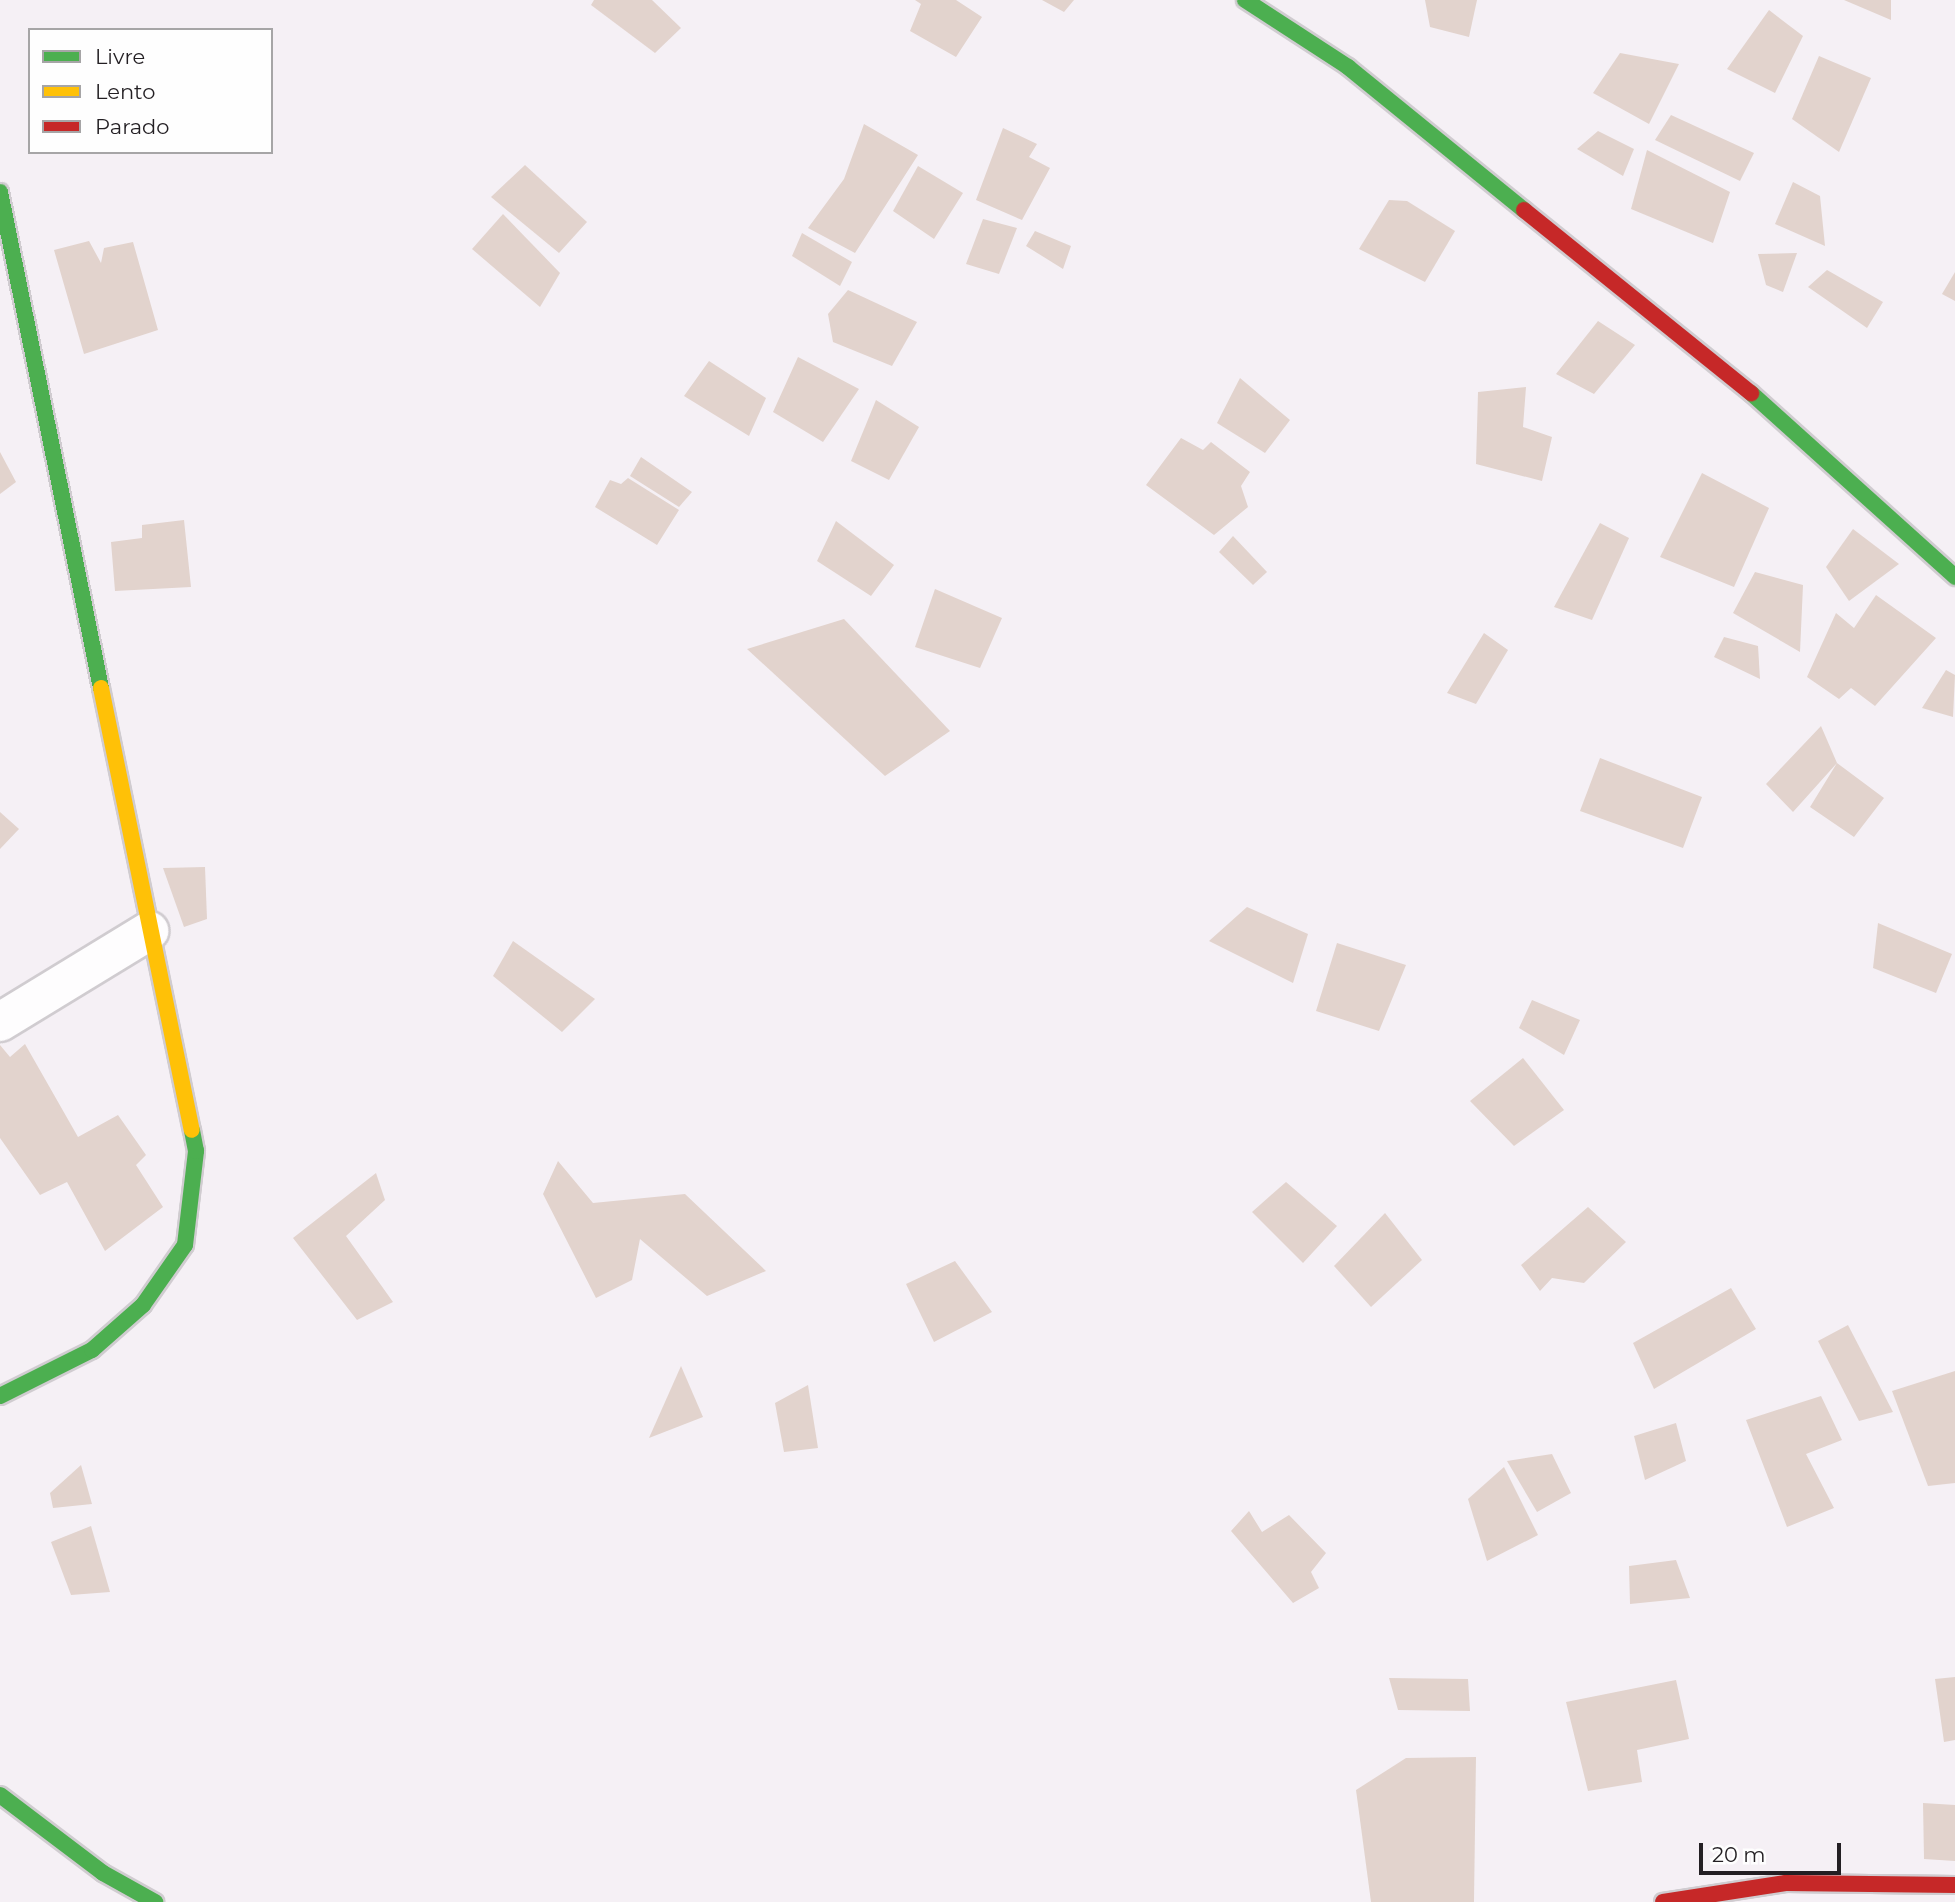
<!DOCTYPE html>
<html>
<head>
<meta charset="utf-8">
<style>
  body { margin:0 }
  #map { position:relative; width:1955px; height:1902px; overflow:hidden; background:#f5f0f5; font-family:Montserrat,sans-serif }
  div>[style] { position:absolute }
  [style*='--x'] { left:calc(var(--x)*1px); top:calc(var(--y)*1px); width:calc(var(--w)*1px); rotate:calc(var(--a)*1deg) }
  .building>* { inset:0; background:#e2d3cd }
  .roads { filter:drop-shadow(2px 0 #d0ccd0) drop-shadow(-2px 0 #d0ccd0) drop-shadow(0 2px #d0ccd0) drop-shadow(0 -2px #d0ccd0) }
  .street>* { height:38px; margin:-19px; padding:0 19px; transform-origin:19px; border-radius:19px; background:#fefdfe }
  .fast>* { height:16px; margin:-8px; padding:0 8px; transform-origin:8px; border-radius:8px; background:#4caf50 }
  .slow>* { height:16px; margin:-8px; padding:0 8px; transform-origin:8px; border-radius:8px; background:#ffc107 }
  .jam>* { height:16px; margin:-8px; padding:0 8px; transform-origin:8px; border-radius:8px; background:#c62828 }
  span { translate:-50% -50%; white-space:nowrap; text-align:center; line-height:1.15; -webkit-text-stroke:6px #fefefe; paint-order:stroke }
  .legend { position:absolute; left:28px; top:28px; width:245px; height:126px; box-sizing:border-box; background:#fefefe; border:2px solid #a6a5a6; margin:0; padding:9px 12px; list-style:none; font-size:21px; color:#231f23 }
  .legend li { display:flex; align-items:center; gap:14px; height:35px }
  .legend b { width:35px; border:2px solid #a6a5a6 }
  .scale { position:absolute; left:1699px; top:1843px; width:142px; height:32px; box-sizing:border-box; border:4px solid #231f23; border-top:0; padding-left:9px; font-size:21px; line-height:24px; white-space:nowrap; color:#231f23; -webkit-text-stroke:5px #fefefe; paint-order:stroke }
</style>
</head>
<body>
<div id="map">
  <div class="building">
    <i style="clip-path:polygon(594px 0,652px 0,681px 28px,655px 53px,591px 5px)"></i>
    <i style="clip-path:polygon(915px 0,956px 0,982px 17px,956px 57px,910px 31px,921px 4px)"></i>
    <i style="clip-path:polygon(1042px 0,1074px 0,1064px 12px)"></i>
    <i style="clip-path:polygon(1425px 0,1477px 0,1469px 37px,1430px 27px)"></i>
    <i style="clip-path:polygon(1844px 0,1891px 0,1891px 20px)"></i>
    <i style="clip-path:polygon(1769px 10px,1803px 36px,1775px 93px,1727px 69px)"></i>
    <i style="clip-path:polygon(1620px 53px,1679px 64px,1649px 124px,1593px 93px)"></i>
    <i style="clip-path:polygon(1819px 56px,1871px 78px,1839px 152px,1792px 119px)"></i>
    <i style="clip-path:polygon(1671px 115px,1754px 153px,1740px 181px,1655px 140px)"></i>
    <i style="clip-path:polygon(864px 124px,918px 155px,855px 253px,808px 228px,844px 179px)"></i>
    <i style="clip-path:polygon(1003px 128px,1037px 144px,1029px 157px,1050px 168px,1022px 220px,976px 200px)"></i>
    <i style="clip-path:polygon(1598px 131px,1634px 149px,1623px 176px,1577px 149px)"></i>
    <i style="clip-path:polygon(1647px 150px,1730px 192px,1713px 243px,1631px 209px)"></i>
    <i style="clip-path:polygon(525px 165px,587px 222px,559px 253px,491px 197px)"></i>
    <i style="clip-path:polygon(918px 166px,963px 193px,934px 239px,893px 211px)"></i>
    <i style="clip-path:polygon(1793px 182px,1820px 196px,1825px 246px,1775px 224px)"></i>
    <i style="clip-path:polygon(1389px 200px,1407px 201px,1455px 231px,1425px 282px,1359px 249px)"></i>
    <i style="clip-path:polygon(503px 214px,560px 273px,540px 307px,472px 249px)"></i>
    <i style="clip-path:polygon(983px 219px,1017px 228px,999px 274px,966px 264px)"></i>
    <i style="clip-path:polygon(1035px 231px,1071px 246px,1063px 269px,1026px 246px)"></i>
    <i style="clip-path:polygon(802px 233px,852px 262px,840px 286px,792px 256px)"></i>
    <i style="clip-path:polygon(89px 241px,101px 263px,104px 248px,133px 242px,158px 330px,84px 354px,54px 250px)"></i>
    <i style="clip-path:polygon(1797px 253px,1783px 292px,1766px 285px,1758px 254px)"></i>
    <i style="clip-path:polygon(1827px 270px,1883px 302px,1867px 328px,1808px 287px)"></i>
    <i style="clip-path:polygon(1955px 272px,1955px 301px,1942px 294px)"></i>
    <i style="clip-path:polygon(848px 290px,917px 322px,892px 366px,833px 342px,828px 314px)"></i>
    <i style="clip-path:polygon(1598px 321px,1635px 345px,1594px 394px,1556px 374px)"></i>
    <i style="clip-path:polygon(798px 357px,859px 389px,823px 442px,773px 412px)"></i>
    <i style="clip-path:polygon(709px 361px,766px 398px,749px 436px,684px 396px)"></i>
    <i style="clip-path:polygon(1240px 378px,1290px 420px,1265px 453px,1217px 423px)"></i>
    <i style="clip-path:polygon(1526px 387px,1523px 427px,1552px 437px,1542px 481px,1476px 464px,1478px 392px)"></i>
    <i style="clip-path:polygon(876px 400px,919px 427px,889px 480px,851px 461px)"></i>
    <i style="clip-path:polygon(1181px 438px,1203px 450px,1211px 442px,1250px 472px,1241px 486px,1248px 507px,1214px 535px,1146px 485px)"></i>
    <i style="clip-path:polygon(0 452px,16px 482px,0 494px)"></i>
    <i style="clip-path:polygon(641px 457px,692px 492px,679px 507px,630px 476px)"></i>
    <i style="clip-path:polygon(1702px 473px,1769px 508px,1734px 587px,1660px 557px)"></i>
    <i style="clip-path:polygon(628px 478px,679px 510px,657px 545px,595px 507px,610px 480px,621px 484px)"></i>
    <i style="clip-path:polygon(184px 520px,191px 587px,115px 591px,111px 542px,142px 538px,142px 525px)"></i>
    <i style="clip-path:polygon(836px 521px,894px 565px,871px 596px,817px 561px)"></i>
    <i style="clip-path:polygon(1600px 523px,1629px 538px,1592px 620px,1554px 607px)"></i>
    <i style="clip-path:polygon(1853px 529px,1899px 564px,1849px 601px,1826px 567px)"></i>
    <i style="clip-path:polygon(1233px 536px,1267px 572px,1253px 585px,1219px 552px)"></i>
    <i style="clip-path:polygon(1755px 572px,1803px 585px,1800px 652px,1733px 613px)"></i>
    <i style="clip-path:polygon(935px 589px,1002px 618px,980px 668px,915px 647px)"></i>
    <i style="clip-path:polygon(1876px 595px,1936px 638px,1875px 706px,1851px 688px,1839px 699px,1807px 677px,1836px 613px,1854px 628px)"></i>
    <i style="clip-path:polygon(844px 619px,950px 731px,885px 776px,747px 649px)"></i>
    <i style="clip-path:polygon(1484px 633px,1508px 650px,1476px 704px,1447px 693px)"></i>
    <i style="clip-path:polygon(1724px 637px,1758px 646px,1760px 679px,1714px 657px)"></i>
    <i style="clip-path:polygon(1946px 670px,1955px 675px,1953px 717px,1922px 708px)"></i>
    <i style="clip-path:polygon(1821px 726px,1837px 763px,1884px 798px,1854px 837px,1810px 807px,1837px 763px,1793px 812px,1766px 784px)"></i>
    <i style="clip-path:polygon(1600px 758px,1702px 797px,1683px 848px,1580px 811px)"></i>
    <i style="clip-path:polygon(0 812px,19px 829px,0 849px)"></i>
    <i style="clip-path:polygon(205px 867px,207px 919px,184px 927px,163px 868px)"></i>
    <i style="clip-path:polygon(1247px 907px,1308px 934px,1293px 983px,1209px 941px)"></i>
    <i style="clip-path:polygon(1878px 923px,1952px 954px,1936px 993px,1873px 968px)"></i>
    <i style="clip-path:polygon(513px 941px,595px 999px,562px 1032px,493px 976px)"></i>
    <i style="clip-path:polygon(1337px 943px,1406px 965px,1379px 1031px,1316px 1011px)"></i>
    <i style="clip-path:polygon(1532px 1000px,1580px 1020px,1564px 1055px,1519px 1028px)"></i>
    <i style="clip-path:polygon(25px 1044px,78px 1137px,118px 1115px,146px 1155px,136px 1165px,163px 1207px,105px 1251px,67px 1182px,40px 1195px,0 1138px,0 1045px,10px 1057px)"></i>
    <i style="clip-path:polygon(1523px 1058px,1564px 1110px,1514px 1146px,1470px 1101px)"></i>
    <i style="clip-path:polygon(558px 1161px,593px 1203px,685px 1194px,766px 1271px,707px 1296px,640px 1239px,632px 1280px,596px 1298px,543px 1194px)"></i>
    <i style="clip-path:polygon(376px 1173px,385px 1200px,346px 1236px,393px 1302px,357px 1320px,293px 1238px)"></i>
    <i style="clip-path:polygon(1286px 1182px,1337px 1226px,1303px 1263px,1252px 1212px)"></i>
    <i style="clip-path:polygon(1588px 1207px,1626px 1242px,1584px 1283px,1552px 1278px,1540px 1291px,1521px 1265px)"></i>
    <i style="clip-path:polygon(1385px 1213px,1422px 1260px,1371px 1307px,1334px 1266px)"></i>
    <i style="clip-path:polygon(955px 1261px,992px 1312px,934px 1342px,906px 1284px)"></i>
    <i style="clip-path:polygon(1731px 1288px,1756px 1329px,1654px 1389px,1633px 1343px)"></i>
    <i style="clip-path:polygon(1848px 1325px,1893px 1412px,1859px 1421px,1818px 1341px)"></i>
    <i style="clip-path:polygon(681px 1366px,703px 1417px,649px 1438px)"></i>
    <i style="clip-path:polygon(1955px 1371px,1955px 1483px,1928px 1486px,1892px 1391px)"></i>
    <i style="clip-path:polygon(808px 1385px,818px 1448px,784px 1452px,775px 1403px)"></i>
    <i style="clip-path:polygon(1821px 1396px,1842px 1440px,1806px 1454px,1834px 1508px,1787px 1527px,1746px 1420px)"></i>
    <i style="clip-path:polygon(1676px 1423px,1686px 1461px,1645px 1480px,1634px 1436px)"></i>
    <i style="clip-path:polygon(1552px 1454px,1571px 1493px,1537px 1512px,1507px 1461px)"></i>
    <i style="clip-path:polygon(81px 1465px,92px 1504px,53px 1508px,50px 1493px)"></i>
    <i style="clip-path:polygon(1504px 1467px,1538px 1535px,1487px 1561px,1468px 1499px)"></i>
    <i style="clip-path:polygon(1249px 1511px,1262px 1532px,1289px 1515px,1326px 1553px,1311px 1572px,1319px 1588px,1293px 1603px,1231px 1531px)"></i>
    <i style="clip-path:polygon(91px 1526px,110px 1592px,71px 1595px,51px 1542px)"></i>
    <i style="clip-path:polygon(1676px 1560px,1690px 1598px,1630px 1604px,1629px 1566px)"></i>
    <i style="clip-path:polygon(1955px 1677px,1955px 1740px,1944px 1742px,1935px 1679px)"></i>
    <i style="clip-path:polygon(1389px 1678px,1468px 1679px,1470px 1711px,1398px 1710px)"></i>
    <i style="clip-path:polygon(1676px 1680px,1689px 1739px,1637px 1750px,1642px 1782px,1588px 1791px,1566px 1702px)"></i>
    <i style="clip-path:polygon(1476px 1757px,1474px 1902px,1371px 1902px,1356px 1790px,1406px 1758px)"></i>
    <i style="clip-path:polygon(1923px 1803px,1955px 1805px,1955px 1861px,1924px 1859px)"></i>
  </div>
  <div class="roads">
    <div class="street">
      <i style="--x:0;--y:1022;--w:175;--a:-31.4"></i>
    </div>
    <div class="fast">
      <i style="--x:1245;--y:0;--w:123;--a:33"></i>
      <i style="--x:1348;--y:67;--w:227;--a:39.1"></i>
      <i style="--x:0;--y:192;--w:506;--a:78.49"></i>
      <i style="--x:1751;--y:393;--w:275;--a:42"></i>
      <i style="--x:0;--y:1396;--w:103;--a:-26.6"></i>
      <i style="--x:92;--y:1350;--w:68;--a:-41.4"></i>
      <i style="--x:143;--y:1305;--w:73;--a:-55"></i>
      <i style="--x:185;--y:1245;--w:95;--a:-83.3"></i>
      <i style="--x:196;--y:1151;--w:21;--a:-101"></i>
      <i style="--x:0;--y:1795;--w:129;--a:37.1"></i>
      <i style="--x:103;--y:1873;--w:60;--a:29.1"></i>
    </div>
    <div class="slow">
      <i style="--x:101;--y:688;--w:451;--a:78.4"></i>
    </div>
    <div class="jam">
      <i style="--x:1524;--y:210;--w:292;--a:38.9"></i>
      <i style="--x:1663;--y:1902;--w:124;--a:-8.8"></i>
      <i style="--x:1786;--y:1883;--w:169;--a:0.7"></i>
    </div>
  </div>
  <ul class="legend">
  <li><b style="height:9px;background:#4caf50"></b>Livre</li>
  <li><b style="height:9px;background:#ffc107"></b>Lento</li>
  <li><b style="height:9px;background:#c62828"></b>Parado</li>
  </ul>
  <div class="scale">20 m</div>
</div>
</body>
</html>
